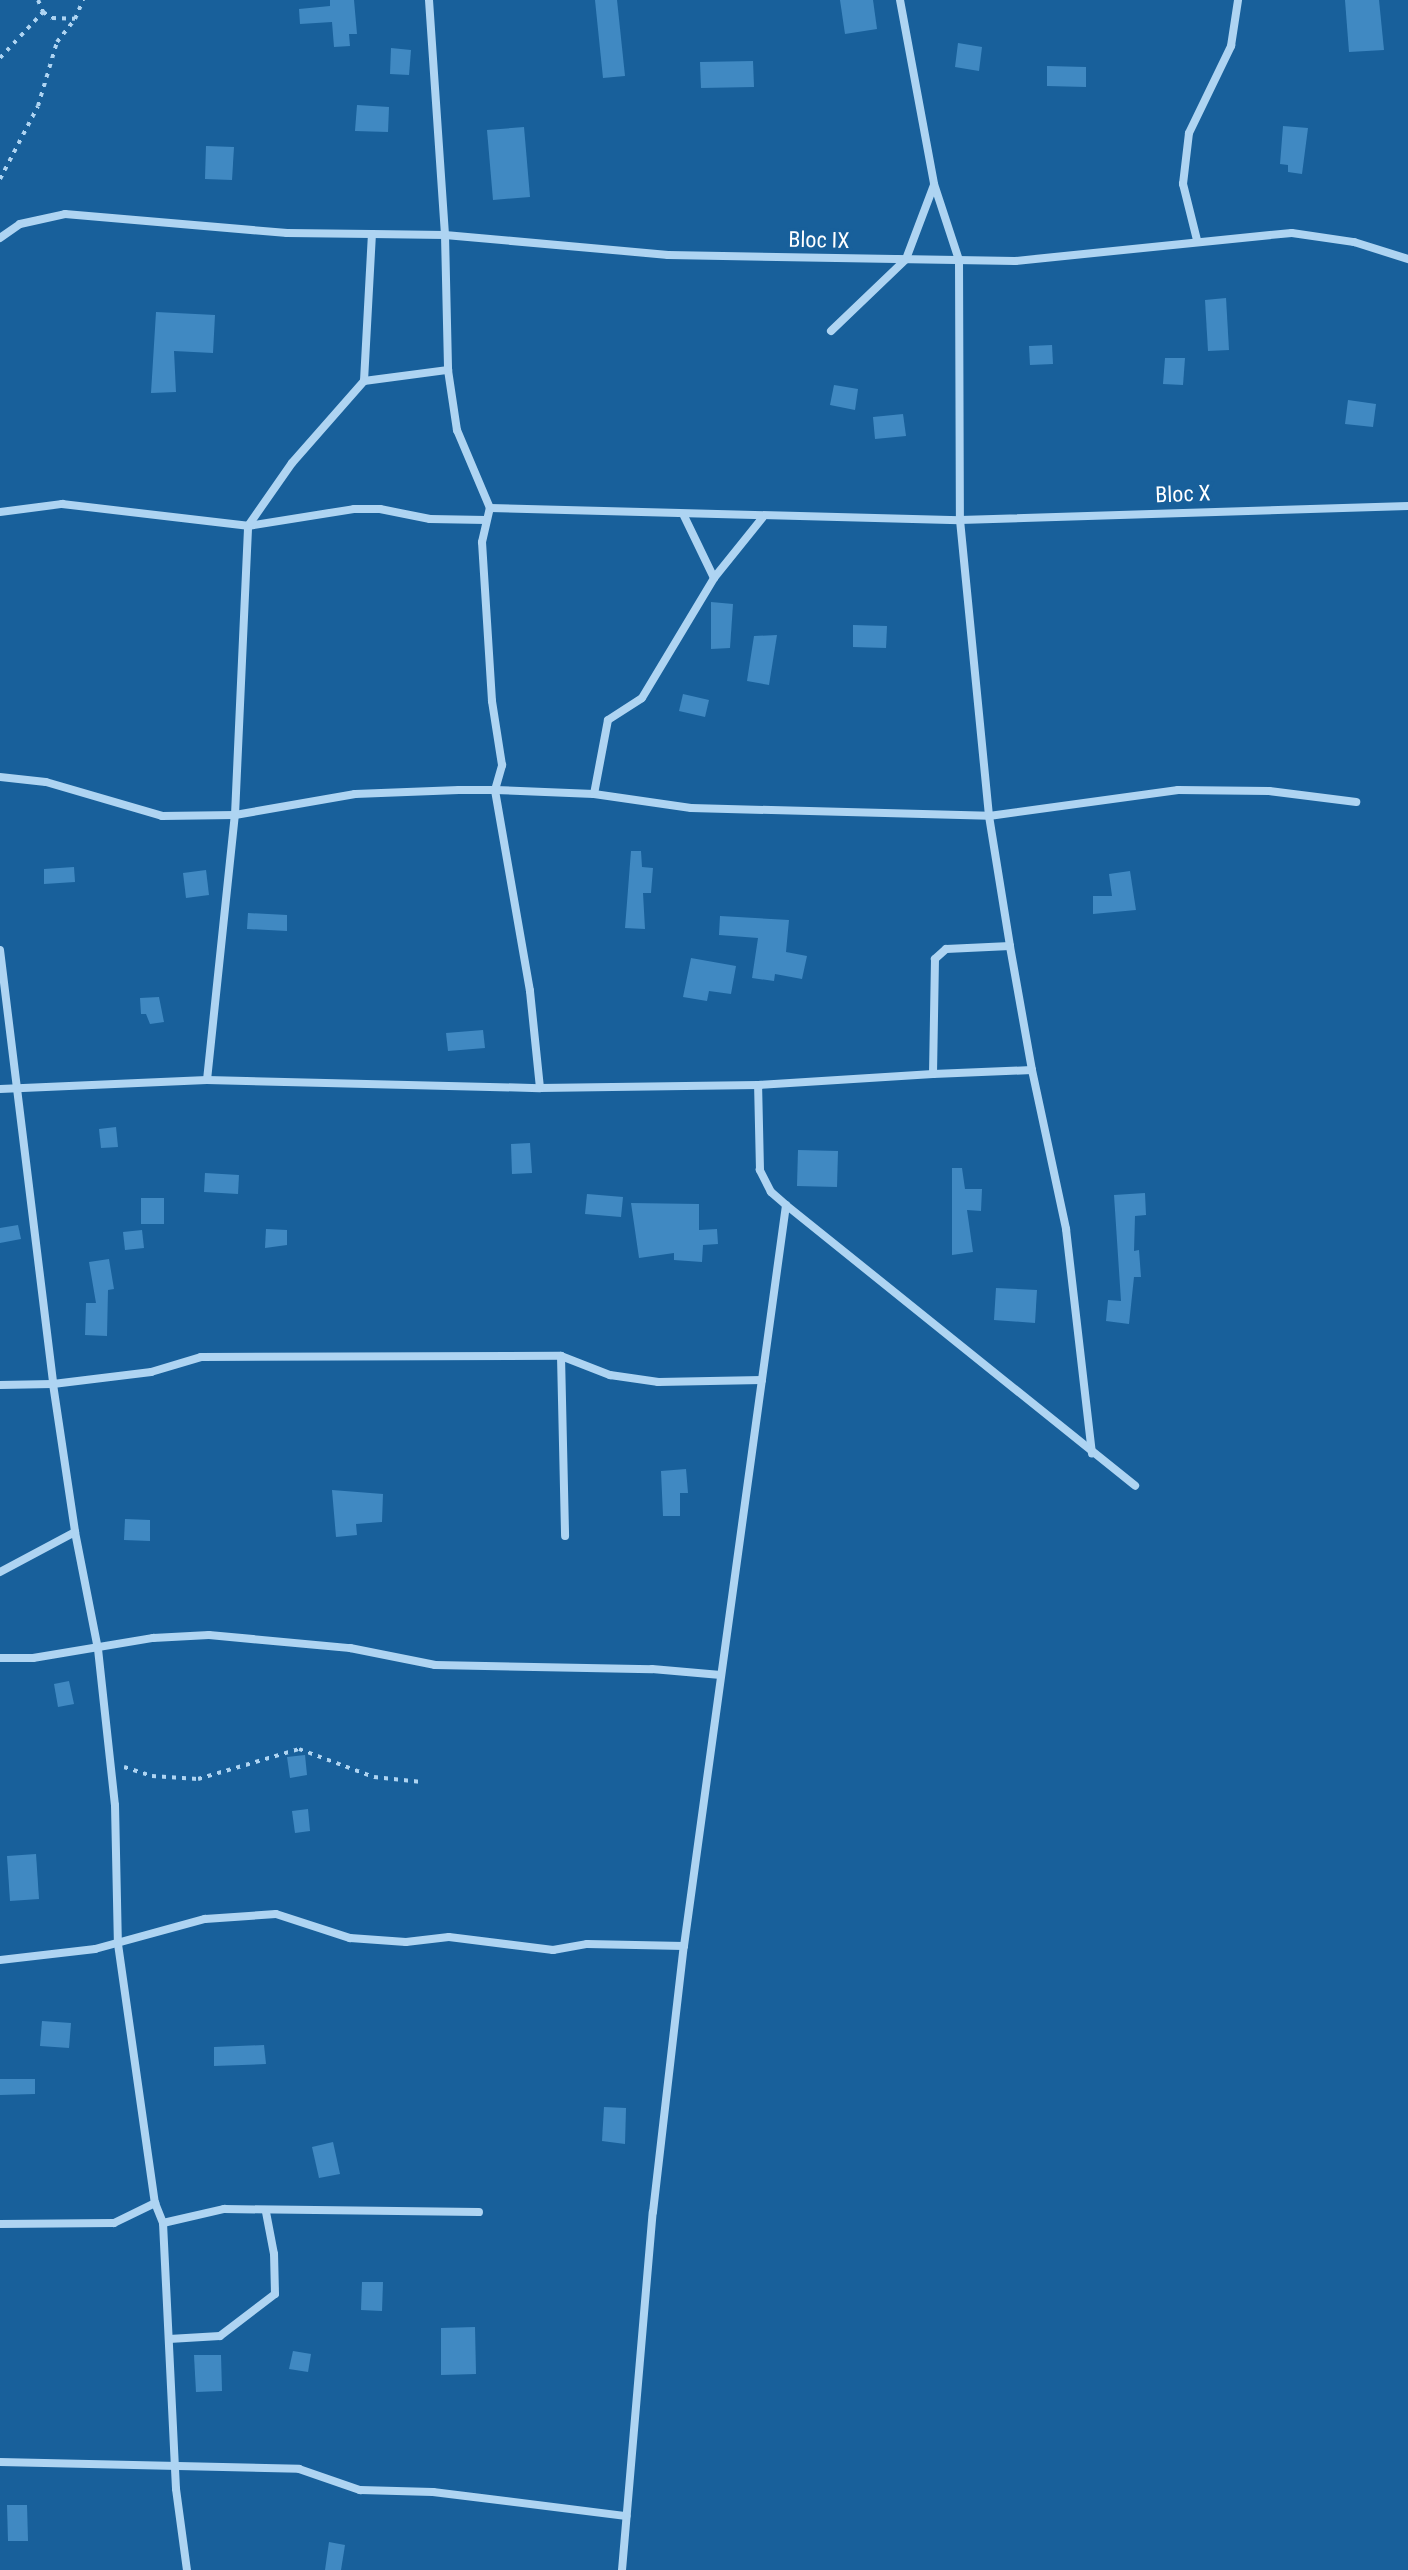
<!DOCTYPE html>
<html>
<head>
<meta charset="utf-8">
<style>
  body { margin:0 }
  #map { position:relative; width:1408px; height:2570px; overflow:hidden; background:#18609b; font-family:"Roboto Condensed",sans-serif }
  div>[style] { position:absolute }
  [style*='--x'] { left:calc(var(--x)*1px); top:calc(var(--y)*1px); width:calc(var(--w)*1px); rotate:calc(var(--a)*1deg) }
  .building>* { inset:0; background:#4089c2 }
  .path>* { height:4px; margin-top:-2px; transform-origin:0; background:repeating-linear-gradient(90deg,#aed4f2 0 4px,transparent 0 10px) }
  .minor>* { height:8px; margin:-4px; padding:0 4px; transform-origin:4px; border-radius:4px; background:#aed4f2 }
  span { translate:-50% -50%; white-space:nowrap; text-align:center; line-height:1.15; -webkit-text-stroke:6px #18609b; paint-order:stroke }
  .street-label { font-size:22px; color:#fff }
</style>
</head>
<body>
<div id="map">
  <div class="building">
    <i style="clip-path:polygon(330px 0,354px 0,357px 34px,349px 34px,350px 46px,334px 47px,332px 22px,300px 24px,299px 9px,330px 6px)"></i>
    <i style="clip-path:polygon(595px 0,617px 0,625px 76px,603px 78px)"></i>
    <i style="clip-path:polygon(840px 0,873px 0,877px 29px,845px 34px)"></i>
    <i style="clip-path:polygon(1345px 0,1379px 0,1384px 50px,1349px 52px)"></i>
    <i style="clip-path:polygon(958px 43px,982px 47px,979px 71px,955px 67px)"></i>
    <i style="clip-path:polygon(391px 48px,411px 50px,409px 75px,390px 74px)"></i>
    <i style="clip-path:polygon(753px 61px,754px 87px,701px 88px,700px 62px)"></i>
    <i style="clip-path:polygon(1047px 66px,1086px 67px,1086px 87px,1047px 86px)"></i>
    <i style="clip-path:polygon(357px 105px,389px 107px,388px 132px,355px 131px)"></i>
    <i style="clip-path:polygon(1283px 126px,1308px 128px,1302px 174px,1288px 172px,1288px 165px,1280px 164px)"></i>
    <i style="clip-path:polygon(524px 127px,530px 197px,493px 200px,487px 130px)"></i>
    <i style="clip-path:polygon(206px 146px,234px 147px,232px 180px,205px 179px)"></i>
    <i style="clip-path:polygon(1226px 298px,1229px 350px,1208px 351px,1205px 300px)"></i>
    <i style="clip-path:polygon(156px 312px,215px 315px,213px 353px,174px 351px,176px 392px,151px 393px)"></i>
    <i style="clip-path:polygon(1052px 345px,1053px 364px,1030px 365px,1029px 346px)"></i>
    <i style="clip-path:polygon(1165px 358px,1185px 358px,1183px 385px,1163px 384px)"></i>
    <i style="clip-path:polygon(834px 385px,858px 389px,855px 410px,830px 405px)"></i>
    <i style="clip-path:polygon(1348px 400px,1376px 404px,1373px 427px,1345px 424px)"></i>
    <i style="clip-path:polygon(903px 414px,906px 436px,875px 439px,873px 417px)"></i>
    <i style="clip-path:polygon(711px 602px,733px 604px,730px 648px,711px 649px)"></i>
    <i style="clip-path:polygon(853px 625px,887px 626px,886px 648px,853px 647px)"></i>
    <i style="clip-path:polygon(777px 635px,769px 685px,747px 681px,754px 636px)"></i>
    <i style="clip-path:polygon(683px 694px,709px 700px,705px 717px,679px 711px)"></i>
    <i style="clip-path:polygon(631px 851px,641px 851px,642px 867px,653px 868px,651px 893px,643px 893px,645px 929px,625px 928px)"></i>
    <i style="clip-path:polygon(74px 867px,75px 882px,44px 884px,44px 869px)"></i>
    <i style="clip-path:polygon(206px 870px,209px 895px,186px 898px,183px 873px)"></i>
    <i style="clip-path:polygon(1130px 871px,1136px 910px,1093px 914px,1093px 896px,1112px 896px,1109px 874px)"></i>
    <i style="clip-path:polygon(248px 913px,287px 915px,287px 931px,247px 929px)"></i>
    <i style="clip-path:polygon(720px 916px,789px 920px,786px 952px,807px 956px,802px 979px,775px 974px,774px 981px,752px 978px,758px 938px,719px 935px)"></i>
    <i style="clip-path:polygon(691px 958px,736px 966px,731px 994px,709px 991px,707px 1001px,683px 997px)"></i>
    <i style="clip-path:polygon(159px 997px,164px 1022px,150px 1024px,146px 1014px,141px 1014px,140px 998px)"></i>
    <i style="clip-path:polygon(483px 1030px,485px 1048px,448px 1051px,446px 1033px)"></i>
    <i style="clip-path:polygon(116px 1127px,118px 1147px,101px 1148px,99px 1129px)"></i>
    <i style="clip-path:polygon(530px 1143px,532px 1173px,512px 1174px,511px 1144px)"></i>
    <i style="clip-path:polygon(798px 1150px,838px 1151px,837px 1187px,797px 1186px)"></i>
    <i style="clip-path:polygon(952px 1168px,962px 1168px,965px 1189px,982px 1189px,981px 1211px,967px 1210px,973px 1252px,952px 1255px)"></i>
    <i style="clip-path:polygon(205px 1173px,239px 1175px,238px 1194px,204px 1192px)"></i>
    <i style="clip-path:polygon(1145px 1193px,1146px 1215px,1135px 1216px,1134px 1251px,1139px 1250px,1141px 1277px,1134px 1277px,1129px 1324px,1106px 1321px,1108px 1300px,1121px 1301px,1114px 1195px)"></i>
    <i style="clip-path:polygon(587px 1194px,623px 1197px,621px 1217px,585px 1214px)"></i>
    <i style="clip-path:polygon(141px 1198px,164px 1198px,164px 1224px,141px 1224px)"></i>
    <i style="clip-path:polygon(631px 1203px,699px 1204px,699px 1230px,717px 1229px,718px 1244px,703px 1245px,702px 1262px,674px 1260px,674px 1253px,639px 1258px)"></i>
    <i style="clip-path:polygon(18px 1225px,21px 1239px,0 1243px,0 1228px)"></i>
    <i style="clip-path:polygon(266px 1229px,287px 1230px,287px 1245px,265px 1248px)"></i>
    <i style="clip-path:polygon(142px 1230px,144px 1248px,125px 1250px,123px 1232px)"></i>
    <i style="clip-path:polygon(109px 1259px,114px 1289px,108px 1290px,107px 1336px,85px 1335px,86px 1303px,96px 1303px,89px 1262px)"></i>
    <i style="clip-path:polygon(996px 1288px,1037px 1290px,1035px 1323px,994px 1320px)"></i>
    <i style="clip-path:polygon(686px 1469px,688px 1493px,680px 1493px,680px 1516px,663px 1516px,661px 1471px)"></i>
    <i style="clip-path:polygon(332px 1490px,383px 1494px,382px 1522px,356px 1524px,357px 1535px,336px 1537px)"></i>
    <i style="clip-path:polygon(125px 1519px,150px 1520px,150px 1541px,124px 1540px)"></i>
    <i style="clip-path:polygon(69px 1681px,74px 1704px,58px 1707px,54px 1684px)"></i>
    <i style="clip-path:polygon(305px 1755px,307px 1775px,290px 1778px,287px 1757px)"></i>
    <i style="clip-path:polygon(308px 1809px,310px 1831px,295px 1833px,292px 1811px)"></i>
    <i style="clip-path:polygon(36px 1854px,39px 1899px,10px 1901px,7px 1856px)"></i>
    <i style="clip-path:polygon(42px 2021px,71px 2023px,69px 2048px,40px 2046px)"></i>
    <i style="clip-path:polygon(264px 2045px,266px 2064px,214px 2066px,214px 2047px)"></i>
    <i style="clip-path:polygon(0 2079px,35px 2079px,35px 2094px,0 2095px)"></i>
    <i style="clip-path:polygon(604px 2107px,626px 2108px,625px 2144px,602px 2141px)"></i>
    <i style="clip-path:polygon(333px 2142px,340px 2174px,319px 2178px,312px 2147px)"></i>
    <i style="clip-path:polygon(362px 2282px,383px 2282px,382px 2311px,361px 2310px)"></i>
    <i style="clip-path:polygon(475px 2327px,476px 2374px,441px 2375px,441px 2328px)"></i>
    <i style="clip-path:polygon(293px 2351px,311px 2354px,308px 2372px,289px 2369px)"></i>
    <i style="clip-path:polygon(194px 2355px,221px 2355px,222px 2391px,196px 2392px)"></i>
    <i style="clip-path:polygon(7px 2505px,27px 2505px,28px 2541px,8px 2541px)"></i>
    <i style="clip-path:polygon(329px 2542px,345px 2545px,341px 2570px,325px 2570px)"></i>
  </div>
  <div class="path">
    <i style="--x:38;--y:0;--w:13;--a:67"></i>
    <i style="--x:43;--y:12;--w:11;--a:34"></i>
    <i style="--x:52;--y:18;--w:23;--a:2"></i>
    <i style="--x:0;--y:58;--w:63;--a:-46.9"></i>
    <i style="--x:0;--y:179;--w:82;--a:-62.5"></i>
    <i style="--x:38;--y:106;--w:67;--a:-73.5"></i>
    <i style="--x:57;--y:42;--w:29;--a:-52"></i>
    <i style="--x:75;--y:19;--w:21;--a:-67"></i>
    <i style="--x:124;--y:1767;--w:29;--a:18"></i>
    <i style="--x:152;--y:1776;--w:46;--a:3.7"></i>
    <i style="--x:198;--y:1779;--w:105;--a:-16.5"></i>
    <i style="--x:299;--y:1749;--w:80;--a:20.5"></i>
    <i style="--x:374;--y:1777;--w:48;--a:5.9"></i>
  </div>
  <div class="minor">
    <i style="--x:429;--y:0;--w:236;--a:86.1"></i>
    <i style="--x:445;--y:235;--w:135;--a:88.7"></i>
    <i style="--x:900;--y:0;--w:187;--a:79.5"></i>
    <i style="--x:934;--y:184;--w:80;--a:71.8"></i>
    <i style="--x:959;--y:260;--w:260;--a:89.8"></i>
    <i style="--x:960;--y:520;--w:448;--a:-1.8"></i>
    <i style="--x:0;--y:238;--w:24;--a:-35"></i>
    <i style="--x:20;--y:224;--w:46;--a:-12.5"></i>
    <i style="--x:65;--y:214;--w:223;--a:4.9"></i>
    <i style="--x:287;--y:233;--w:85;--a:0.7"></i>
    <i style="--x:1197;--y:240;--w:58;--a:-104"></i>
    <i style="--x:1183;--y:184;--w:51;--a:-83.3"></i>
    <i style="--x:1189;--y:133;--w:97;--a:-64.2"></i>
    <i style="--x:1231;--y:46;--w:47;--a:-81.3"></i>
    <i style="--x:831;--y:331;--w:104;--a:-43.8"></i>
    <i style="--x:906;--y:259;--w:79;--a:-69.3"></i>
    <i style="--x:364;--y:381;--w:147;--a:-86.9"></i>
    <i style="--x:372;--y:234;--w:73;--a:0.8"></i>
    <i style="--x:445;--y:235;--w:224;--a:5.1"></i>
    <i style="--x:668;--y:255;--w:347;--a:1"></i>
    <i style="--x:1015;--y:261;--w:278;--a:-5.8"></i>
    <i style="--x:1292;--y:233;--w:63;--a:8.3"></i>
    <i style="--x:1354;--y:242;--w:57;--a:17.5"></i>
    <i style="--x:0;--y:512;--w:63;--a:-7.4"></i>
    <i style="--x:62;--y:504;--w:187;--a:6.7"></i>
    <i style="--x:248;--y:526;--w:107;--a:-9.1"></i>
    <i style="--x:354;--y:509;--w:26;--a:0"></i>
    <i style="--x:380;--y:509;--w:51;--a:11.3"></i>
    <i style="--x:430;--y:519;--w:56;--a:1"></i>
    <i style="--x:714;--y:578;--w:78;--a:-51.2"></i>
    <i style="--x:0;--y:777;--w:46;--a:6.2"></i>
    <i style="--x:46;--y:782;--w:121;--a:16.3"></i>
    <i style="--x:162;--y:816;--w:73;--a:-0.8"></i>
    <i style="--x:235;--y:815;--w:122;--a:-9.9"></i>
    <i style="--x:355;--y:794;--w:104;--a:-2.2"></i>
    <i style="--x:459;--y:790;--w:36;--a:0"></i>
    <i style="--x:495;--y:790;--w:99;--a:2.3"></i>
    <i style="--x:594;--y:794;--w:98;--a:8.2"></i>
    <i style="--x:691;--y:808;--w:298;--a:1.5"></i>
    <i style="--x:989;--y:816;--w:132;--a:80.8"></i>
    <i style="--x:1010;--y:946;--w:64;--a:177.3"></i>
    <i style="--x:946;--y:949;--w:15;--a:138"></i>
    <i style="--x:935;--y:959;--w:115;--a:91"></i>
    <i style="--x:933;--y:1074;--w:175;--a:176.4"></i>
    <i style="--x:758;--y:1085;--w:218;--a:179.2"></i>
    <i style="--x:540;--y:1088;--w:98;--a:-95.9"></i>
    <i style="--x:530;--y:991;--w:204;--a:-99.9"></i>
    <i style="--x:495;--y:790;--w:26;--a:-74"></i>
    <i style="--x:502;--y:765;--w:65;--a:-98.9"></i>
    <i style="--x:492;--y:701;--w:159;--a:-93.6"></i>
    <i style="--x:482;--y:542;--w:35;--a:-77"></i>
    <i style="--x:594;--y:794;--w:75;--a:-79.3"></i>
    <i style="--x:608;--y:720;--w:40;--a:-32.9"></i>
    <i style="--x:642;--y:698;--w:140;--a:-59"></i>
    <i style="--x:714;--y:578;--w:71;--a:-115.8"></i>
    <i style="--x:0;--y:950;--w:437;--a:83"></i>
    <i style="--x:53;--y:1384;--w:99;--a:-7"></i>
    <i style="--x:151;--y:1372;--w:52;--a:-16.7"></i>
    <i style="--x:201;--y:1357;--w:360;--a:-0.2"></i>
    <i style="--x:561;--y:1356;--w:53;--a:21.2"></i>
    <i style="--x:610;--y:1375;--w:49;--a:8.3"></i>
    <i style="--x:658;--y:1382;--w:104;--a:-1.1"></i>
    <i style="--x:1032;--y:1070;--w:163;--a:77.9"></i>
    <i style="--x:1066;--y:1229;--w:226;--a:83.4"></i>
    <i style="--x:933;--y:1074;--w:99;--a:-2.3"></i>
    <i style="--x:1032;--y:1070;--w:126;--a:-100.1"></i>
    <i style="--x:207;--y:1080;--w:266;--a:-84"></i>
    <i style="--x:235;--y:815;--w:289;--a:-87.4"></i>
    <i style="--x:248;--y:526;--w:77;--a:-55.1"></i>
    <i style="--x:292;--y:463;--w:109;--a:-48.7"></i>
    <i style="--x:364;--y:381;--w:85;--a:-7.5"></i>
    <i style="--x:448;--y:370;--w:61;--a:81.5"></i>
    <i style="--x:457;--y:430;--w:85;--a:67.1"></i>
    <i style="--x:490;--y:508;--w:470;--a:1.5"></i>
    <i style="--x:960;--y:520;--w:297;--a:84.4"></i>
    <i style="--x:989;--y:816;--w:191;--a:-7.8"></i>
    <i style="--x:1178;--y:790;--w:91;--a:0.6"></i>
    <i style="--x:1269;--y:791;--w:88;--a:7.2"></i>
    <i style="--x:0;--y:1089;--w:207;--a:-2.5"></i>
    <i style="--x:207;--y:1080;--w:333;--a:1.4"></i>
    <i style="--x:786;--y:1205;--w:448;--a:38.8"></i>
    <i style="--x:561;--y:1356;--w:180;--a:88.7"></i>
    <i style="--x:0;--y:1385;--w:53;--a:-1.1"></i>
    <i style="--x:53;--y:1384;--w:150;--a:81.5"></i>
    <i style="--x:75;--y:1532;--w:119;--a:78.9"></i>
    <i style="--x:98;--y:1649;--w:157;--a:83.8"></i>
    <i style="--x:115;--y:1805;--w:139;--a:88.8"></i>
    <i style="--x:118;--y:1944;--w:262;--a:81.9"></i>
    <i style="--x:155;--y:2203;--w:22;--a:68"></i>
    <i style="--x:163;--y:2223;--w:266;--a:87.2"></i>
    <i style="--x:176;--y:2489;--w:82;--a:82.3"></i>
    <i style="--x:0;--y:1572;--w:85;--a:-28.1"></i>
    <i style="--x:0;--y:1658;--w:33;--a:0"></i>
    <i style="--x:33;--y:1658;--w:122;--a:-9.5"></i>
    <i style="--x:153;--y:1638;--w:56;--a:-3.1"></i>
    <i style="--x:209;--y:1635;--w:142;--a:5.3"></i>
    <i style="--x:350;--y:1648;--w:87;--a:11.3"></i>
    <i style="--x:435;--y:1665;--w:217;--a:1.1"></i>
    <i style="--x:652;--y:1669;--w:69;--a:5"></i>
    <i style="--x:0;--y:1960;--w:96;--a:-6.6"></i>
    <i style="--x:95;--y:1949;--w:114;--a:-15.3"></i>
    <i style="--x:205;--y:1919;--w:71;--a:-4"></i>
    <i style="--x:276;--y:1914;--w:78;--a:18"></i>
    <i style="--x:350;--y:1938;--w:56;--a:4.1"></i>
    <i style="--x:406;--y:1942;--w:43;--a:-6.6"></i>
    <i style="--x:449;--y:1937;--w:105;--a:7.1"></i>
    <i style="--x:553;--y:1950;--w:35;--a:-10"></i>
    <i style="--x:587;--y:1944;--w:97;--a:1.2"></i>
    <i style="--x:163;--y:2223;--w:63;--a:-12.9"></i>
    <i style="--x:224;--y:2209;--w:255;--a:0.7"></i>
    <i style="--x:0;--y:2224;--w:114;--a:-0.5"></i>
    <i style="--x:114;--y:2223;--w:46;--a:-26"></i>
    <i style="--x:169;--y:2339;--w:51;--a:-3.4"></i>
    <i style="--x:220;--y:2336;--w:69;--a:-37.4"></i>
    <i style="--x:275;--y:2294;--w:40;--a:-91.4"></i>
    <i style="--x:274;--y:2254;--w:43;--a:-100.8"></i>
    <i style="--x:0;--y:2462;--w:299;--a:1.3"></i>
    <i style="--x:299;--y:2469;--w:65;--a:19"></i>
    <i style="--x:360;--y:2490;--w:73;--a:1.6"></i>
    <i style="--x:433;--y:2492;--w:195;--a:7.1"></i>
    <i style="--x:622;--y:2570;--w:359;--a:-85.1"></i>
    <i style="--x:653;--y:2212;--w:268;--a:-83.4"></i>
    <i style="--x:684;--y:1946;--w:748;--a:-82.16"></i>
    <i style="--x:786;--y:1205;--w:20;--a:-139"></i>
    <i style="--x:771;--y:1192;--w:25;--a:-117"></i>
    <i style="--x:760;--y:1170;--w:85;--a:-91.3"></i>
  </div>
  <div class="street-label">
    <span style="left:819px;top:240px;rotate:1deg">Bloc IX</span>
    <span style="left:1183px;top:494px;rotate:-2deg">Bloc X</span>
  </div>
</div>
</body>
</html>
